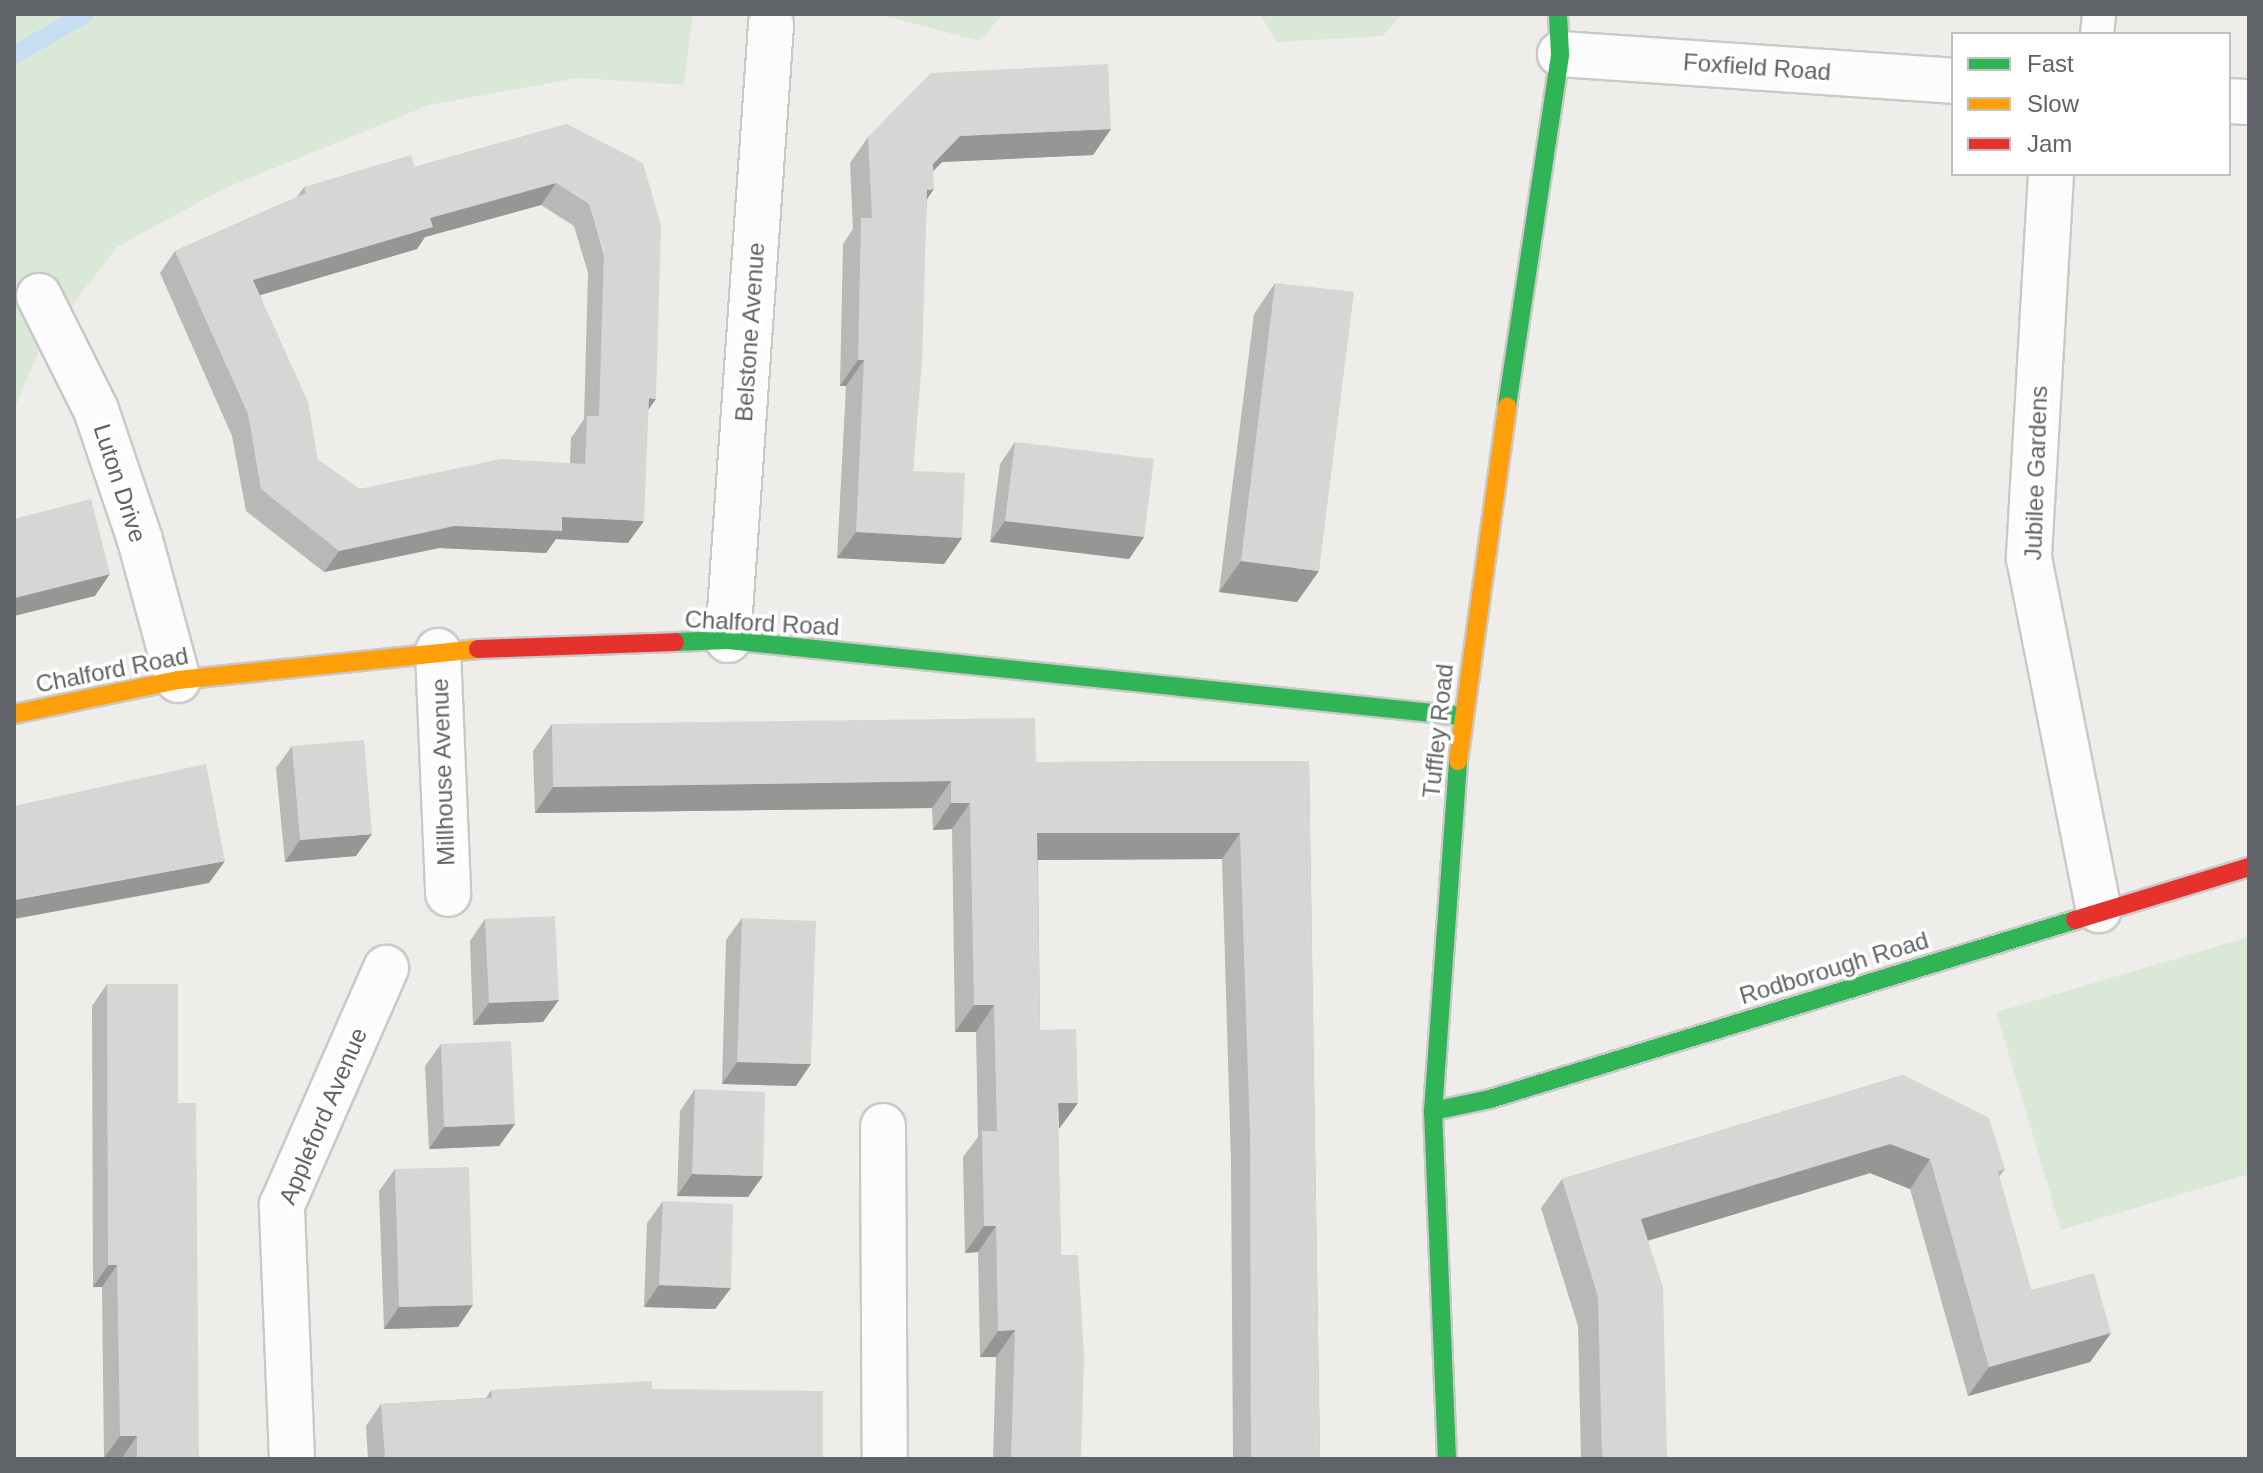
<!DOCTYPE html>
<html>
<head>
<meta charset="utf-8">
<style>
  body { margin:0 }
  #map { position:relative; width:2263px; height:1473px; overflow:hidden; background:#efedea; font-family:Arial,sans-serif }
  div>[style] { position:absolute }
  [style*='--x'] { left:calc(var(--x)*1px); top:calc(var(--y)*1px); width:calc(var(--w)*1px); rotate:calc(var(--a)*1deg) }
  .green>* { inset:0; background:#dae8d8 }
  .stream>* { height:18px; margin:-9px; padding:0 9px; transform-origin:9px; border-radius:9px; background:#c5def2 }
  .roads { filter:drop-shadow(2px 0 #c9c9c9) drop-shadow(-2px 0 #c9c9c9) drop-shadow(0 2px #c9c9c9) drop-shadow(0 -2px #c9c9c9) }
  .lane>* { height:32px; margin:-16px; padding:0 16px; transform-origin:16px; border-radius:16px; background:#fdfcfc }
  .street>* { height:44px; margin:-22px; padding:0 22px; transform-origin:22px; border-radius:22px; background:#fdfcfc }
  .fast>* { height:18px; margin:-9px; padding:0 9px; transform-origin:9px; border-radius:9px; background:#30b455 }
  .slow>* { height:18px; margin:-9px; padding:0 9px; transform-origin:9px; border-radius:9px; background:#ff9f0a }
  .jam>* { height:18px; margin:-9px; padding:0 9px; transform-origin:9px; border-radius:9px; background:#e5322d }
  .wall>* { inset:0; background:#b9b8b6 }
  .shaded-wall>* { inset:0; background:#969694 }
  .building>* { inset:0; background:#d7d6d4 }
  span { translate:-50% -50%; white-space:nowrap; text-align:center; line-height:1.15; -webkit-text-stroke:7px #fff; paint-order:stroke }
  .street-label { font-size:24px; color:#606367 }
  .frame { position:absolute; inset:0; border:16px solid #606367; pointer-events:none }
  .legend { position:absolute; left:1951px; top:32px; width:280px; height:144px; box-sizing:border-box; background:#fff; border:2px solid #bfc1c2; margin:0; padding:10px 14px; list-style:none; font-size:24px; color:#606367 }
  .legend li { display:flex; align-items:center; gap:16px; height:40px }
  .legend b { width:40px; border:2px solid #bfc1c2 }
</style>
</head>
<body>
<div id="map">
  <div class="green">
    <i style="clip-path:polygon(14px 14px,693px 14px,684px 85px,578px 78px,429px 105px,223px 189px,117px 247px,41px 346px,14px 409px)"></i>
    <i style="clip-path:polygon(877px 14px,1003px 14px,980px 41px)"></i>
    <i style="clip-path:polygon(1260px 14px,1402px 14px,1383px 36px,1277px 42px)"></i>
    <i style="clip-path:polygon(2249px 937px,2249px 1174px,2061px 1230px,1996px 1012px)"></i>
  </div>
  <div class="stream">
    <i style="--x:14;--y:55;--w:82;--a:-30"></i>
  </div>
  <div class="roads">
    <div class="lane">
      <i style="--x:2097;--y:34;--w:20;--a:-84"></i>
    </div>
    <div class="street">
      <i style="--x:1560;--y:54;--w:394;--a:3.9"></i>
      <i style="--x:2229;--y:101;--w:20;--a:3"></i>
      <i style="--x:2051;--y:174;--w:385;--a:93.3"></i>
      <i style="--x:2029;--y:558;--w:359;--a:78.8"></i>
      <i style="--x:39;--y:296;--w:127;--a:63.4"></i>
      <i style="--x:96;--y:410;--w:137;--a:71.3"></i>
      <i style="--x:140;--y:540;--w:145;--a:74.8"></i>
      <i style="--x:728;--y:640;--w:617;--a:-86"></i>
      <i style="--x:438;--y:651;--w:243;--a:87.6"></i>
      <i style="--x:883;--y:1126;--w:333;--a:89.7"></i>
      <i style="--x:292;--y:1459;--w:254;--a:-92.3"></i>
      <i style="--x:282;--y:1205;--w:259;--a:-66.3"></i>
    </div>
    <div class="fast">
      <i style="--x:1507;--y:406;--w:356;--a:-81.4"></i>
      <i style="--x:1560;--y:54;--w:40;--a:-92.9"></i>
      <i style="--x:675;--y:642;--w:53;--a:-2.2"></i>
      <i style="--x:728;--y:640;--w:737;--a:5.92"></i>
      <i style="--x:1433;--y:1111;--w:58;--a:-11.9"></i>
      <i style="--x:1490;--y:1099;--w:612;--a:-17.01"></i>
      <i style="--x:1447;--y:1459;--w:348;--a:-92.3"></i>
      <i style="--x:1433;--y:1111;--w:351;--a:-85.9"></i>
    </div>
    <div class="slow">
      <i style="--x:14;--y:714;--w:167;--a:-11.7"></i>
      <i style="--x:178;--y:680;--w:302;--a:-5.9"></i>
      <i style="--x:1458;--y:761;--w:358;--a:-82.1"></i>
    </div>
    <div class="jam">
      <i style="--x:478;--y:649;--w:197;--a:-2"></i>
      <i style="--x:2075;--y:920;--w:182;--a:-16.9"></i>
    </div>
  </div>
  <div class="wall">
    <i style="clip-path:polygon(evenodd,567px 124px,648px 410px,628px 543px,556px 539px,546px 553px,439px 548px,324px 572px,246px 511px,232px 436px,160px 273px,175px 251px,297px 197px,304px 187px,415px 167px,567px 124px,541px 205px,574px 226px,588px 273px,584px 419px,571px 438px,570px 463px,359px 489px,318px 460px,260px 295px,417px 249px,425px 237px,541px 205px)"></i>
    <i style="clip-path:polygon(1111px 129px,1093px 155px,942px 162px,933px 171px,927px 200px,913px 471px,962px 538px,944px 564px,837px 558px,846px 386px,840px 386px,843px 244px,853px 229px,850px 163px,868px 137px)"></i>
    <i style="clip-path:polygon(1275px 283px,1297px 602px,1219px 592px,1254px 314px)"></i>
    <i style="clip-path:polygon(1015px 442px,1144px 537px,1129px 559px,990px 542px,1000px 464px)"></i>
    <i style="clip-path:polygon(552px 724px,1036px 762px,1309px 761px,1320px 1459px,1233px 1459px,1231px 1162px,1222px 859px,1038px 860px,1040px 1030px,1058px 1129px,1061px 1255px,1081px 1459px,993px 1459px,996px 1357px,980px 1357px,978px 1252px,965px 1253px,963px 1157px,978px 1137px,976px 1032px,955px 1032px,952px 829px,933px 830px,932px 808px,535px 813px,533px 751px)"></i>
    <i style="clip-path:polygon(292px 746px,356px 856px,285px 862px,276px 768px)"></i>
    <i style="clip-path:polygon(742px 918px,796px 1086px,722px 1084px,726px 940px)"></i>
    <i style="clip-path:polygon(485px 919px,543px 1022px,473px 1025px,470px 941px)"></i>
    <i style="clip-path:polygon(107px 984px,178px 1103px,199px 1459px,104px 1458px,102px 1287px,93px 1287px,92px 1006px)"></i>
    <i style="clip-path:polygon(441px 1044px,515px 1124px,499px 1146px,429px 1149px,425px 1066px)"></i>
    <i style="clip-path:polygon(1903px 1075px,2005px 1169px,1999px 1177px,2031px 1290px,2111px 1333px,2090px 1362px,1968px 1396px,1910px 1189px,1870px 1173px,1648px 1240px,1667px 1459px,1581px 1459px,1578px 1326px,1541px 1208px,1562px 1179px)"></i>
    <i style="clip-path:polygon(695px 1089px,748px 1197px,677px 1196px,680px 1111px)"></i>
    <i style="clip-path:polygon(395px 1169px,458px 1327px,384px 1329px,379px 1191px)"></i>
    <i style="clip-path:polygon(663px 1201px,731px 1288px,715px 1309px,644px 1307px,647px 1223px)"></i>
    <i style="clip-path:polygon(652px 1389px,823px 1459px,368px 1459px,366px 1426px,381px 1404px,486px 1398px,491px 1390px)"></i>
  </div>
  <div class="shaded-wall">
    <i style="clip-path:polygon(1111px 129px,1093px 155px,942px 162px,915px 190px,933px 164px,960px 136px)"></i>
    <i style="clip-path:polygon(556px 183px,541px 205px,425px 237px,417px 249px,237px 302px,253px 280px,430px 218px)"></i>
    <i style="clip-path:polygon(934px 189px,916px 215px,927px 190px)"></i>
    <i style="clip-path:polygon(858px 360px,864px 360px,846px 386px,840px 386px)"></i>
    <i style="clip-path:polygon(649px 398px,656px 399px,641px 420px)"></i>
    <i style="clip-path:polygon(562px 517px,644px 521px,628px 543px,556px 539px,546px 553px,439px 548px,324px 572px,339px 551px,454px 526px)"></i>
    <i style="clip-path:polygon(1005px 521px,1144px 537px,1129px 559px,990px 542px)"></i>
    <i style="clip-path:polygon(856px 532px,962px 538px,944px 564px,837px 558px)"></i>
    <i style="clip-path:polygon(1241px 561px,1319px 571px,1297px 602px,1219px 592px)"></i>
    <i style="clip-path:polygon(110px 574px,95px 596px,14px 616px,14px 598px)"></i>
    <i style="clip-path:polygon(951px 781px,932px 808px,535px 813px,553px 787px)"></i>
    <i style="clip-path:polygon(951px 803px,970px 803px,952px 829px,933px 830px)"></i>
    <i style="clip-path:polygon(1037px 833px,1240px 833px,1222px 859px,1019px 860px)"></i>
    <i style="clip-path:polygon(372px 834px,356px 856px,285px 862px,300px 840px)"></i>
    <i style="clip-path:polygon(225px 861px,209px 883px,14px 919px,14px 900px)"></i>
    <i style="clip-path:polygon(559px 1000px,543px 1022px,473px 1025px,489px 1003px)"></i>
    <i style="clip-path:polygon(974px 1005px,994px 1005px,976px 1032px,955px 1032px)"></i>
    <i style="clip-path:polygon(737px 1062px,811px 1064px,796px 1086px,722px 1084px)"></i>
    <i style="clip-path:polygon(1058px 1103px,1078px 1103px,1059px 1129px)"></i>
    <i style="clip-path:polygon(515px 1124px,499px 1146px,429px 1149px,444px 1127px)"></i>
    <i style="clip-path:polygon(1890px 1144px,1930px 1159px,1910px 1189px,1870px 1173px,1621px 1249px,1641px 1219px)"></i>
    <i style="clip-path:polygon(692px 1174px,763px 1176px,748px 1197px,677px 1196px)"></i>
    <i style="clip-path:polygon(984px 1226px,996px 1226px,978px 1252px,965px 1253px)"></i>
    <i style="clip-path:polygon(108px 1265px,117px 1265px,102px 1287px,93px 1287px)"></i>
    <i style="clip-path:polygon(659px 1285px,731px 1288px,715px 1309px,644px 1307px)"></i>
    <i style="clip-path:polygon(473px 1305px,458px 1327px,384px 1329px,399px 1307px)"></i>
    <i style="clip-path:polygon(1015px 1330px,996px 1357px,980px 1357px,998px 1331px)"></i>
    <i style="clip-path:polygon(2111px 1333px,2090px 1362px,1968px 1396px,1989px 1367px)"></i>
    <i style="clip-path:polygon(120px 1436px,137px 1436px,122px 1458px,104px 1458px)"></i>
  </div>
  <div class="building">
    <i style="clip-path:polygon(1108px 64px,1111px 129px,960px 136px,933px 164px,934px 189px,927px 190px,922px 362px,913px 471px,965px 473px,962px 538px,856px 532px,864px 360px,858px 360px,861px 218px,872px 218px,868px 137px,931px 73px)"></i>
    <i style="clip-path:polygon(evenodd,567px 124px,643px 163px,661px 225px,656px 399px,649px 398px,644px 521px,562px 517px,562px 531px,454px 526px,339px 551px,261px 489px,248px 414px,175px 251px,306px 193px,304px 187px,411px 155px,415px 167px,567px 124px,556px 183px,589px 204px,604px 251px,599px 416px,587px 416px,585px 464px,501px 459px,359px 489px,318px 460px,308px 402px,253px 280px,433px 227px,430px 218px,556px 183px)"></i>
    <i style="clip-path:polygon(1275px 283px,1354px 292px,1319px 571px,1241px 561px)"></i>
    <i style="clip-path:polygon(1015px 442px,1154px 459px,1144px 537px,1005px 521px)"></i>
    <i style="clip-path:polygon(91px 499px,110px 574px,14px 598px,14px 519px)"></i>
    <i style="clip-path:polygon(1035px 718px,1036px 762px,1309px 761px,1320px 1459px,1251px 1459px,1250px 1136px,1240px 833px,1037px 833px,1040px 1030px,1076px 1029px,1078px 1103px,1058px 1103px,1061px 1255px,1078px 1255px,1084px 1357px,1081px 1459px,1011px 1459px,1015px 1330px,998px 1331px,996px 1226px,984px 1226px,982px 1131px,997px 1131px,994px 1005px,974px 1005px,970px 803px,951px 803px,951px 781px,553px 787px,552px 724px)"></i>
    <i style="clip-path:polygon(364px 740px,372px 834px,300px 840px,292px 746px)"></i>
    <i style="clip-path:polygon(206px 764px,225px 861px,14px 900px,14px 806px)"></i>
    <i style="clip-path:polygon(555px 916px,559px 1000px,489px 1003px,485px 919px)"></i>
    <i style="clip-path:polygon(742px 918px,816px 921px,811px 1064px,737px 1062px)"></i>
    <i style="clip-path:polygon(107px 984px,178px 984px,178px 1103px,196px 1103px,199px 1459px,137px 1459px,137px 1436px,120px 1436px,117px 1265px,108px 1265px)"></i>
    <i style="clip-path:polygon(511px 1041px,515px 1124px,444px 1127px,441px 1044px)"></i>
    <i style="clip-path:polygon(1903px 1075px,1989px 1118px,2005px 1169px,1998px 1171px,2031px 1290px,2094px 1273px,2111px 1333px,1989px 1367px,1930px 1159px,1890px 1144px,1641px 1219px,1663px 1287px,1667px 1459px,1602px 1459px,1598px 1297px,1562px 1179px)"></i>
    <i style="clip-path:polygon(695px 1089px,765px 1092px,763px 1176px,692px 1174px)"></i>
    <i style="clip-path:polygon(469px 1167px,473px 1305px,399px 1307px,395px 1169px)"></i>
    <i style="clip-path:polygon(663px 1201px,733px 1204px,731px 1288px,659px 1285px)"></i>
    <i style="clip-path:polygon(652px 1381px,652px 1389px,823px 1391px,823px 1459px,385px 1459px,381px 1404px,492px 1398px,491px 1390px)"></i>
  </div>
  <div class="street-label">
    <span style="left:1757px;top:67px;rotate:4deg">Foxfield Road</span>
    <span style="left:750px;top:332px;rotate:-86deg">Belstone Avenue</span>
    <span style="left:2036px;top:473px;rotate:-88deg">Jubilee Gardens</span>
    <span style="left:120px;top:483px;rotate:72deg">Luton Drive</span>
    <span style="left:762px;top:623px;rotate:3deg">Chalford Road</span>
    <span style="left:112px;top:670px;rotate:-11deg">Chalford Road</span>
    <span style="left:1438px;top:731px;rotate:-84deg">Tuffley Road</span>
    <span style="left:443px;top:772px;rotate:-92deg">Millhouse Avenue</span>
    <span style="left:1834px;top:968px;rotate:-17deg">Rodborough Road</span>
    <span style="left:323px;top:1116px;rotate:-67deg">Appleford Avenue</span>
  </div>
  <div class="frame"></div>
  <ul class="legend">
  <li><b style="height:10px;background:#30b455"></b>Fast</li>
  <li><b style="height:10px;background:#ff9f0a"></b>Slow</li>
  <li><b style="height:10px;background:#e5322d"></b>Jam</li>
  </ul>
</div>
</body>
</html>
